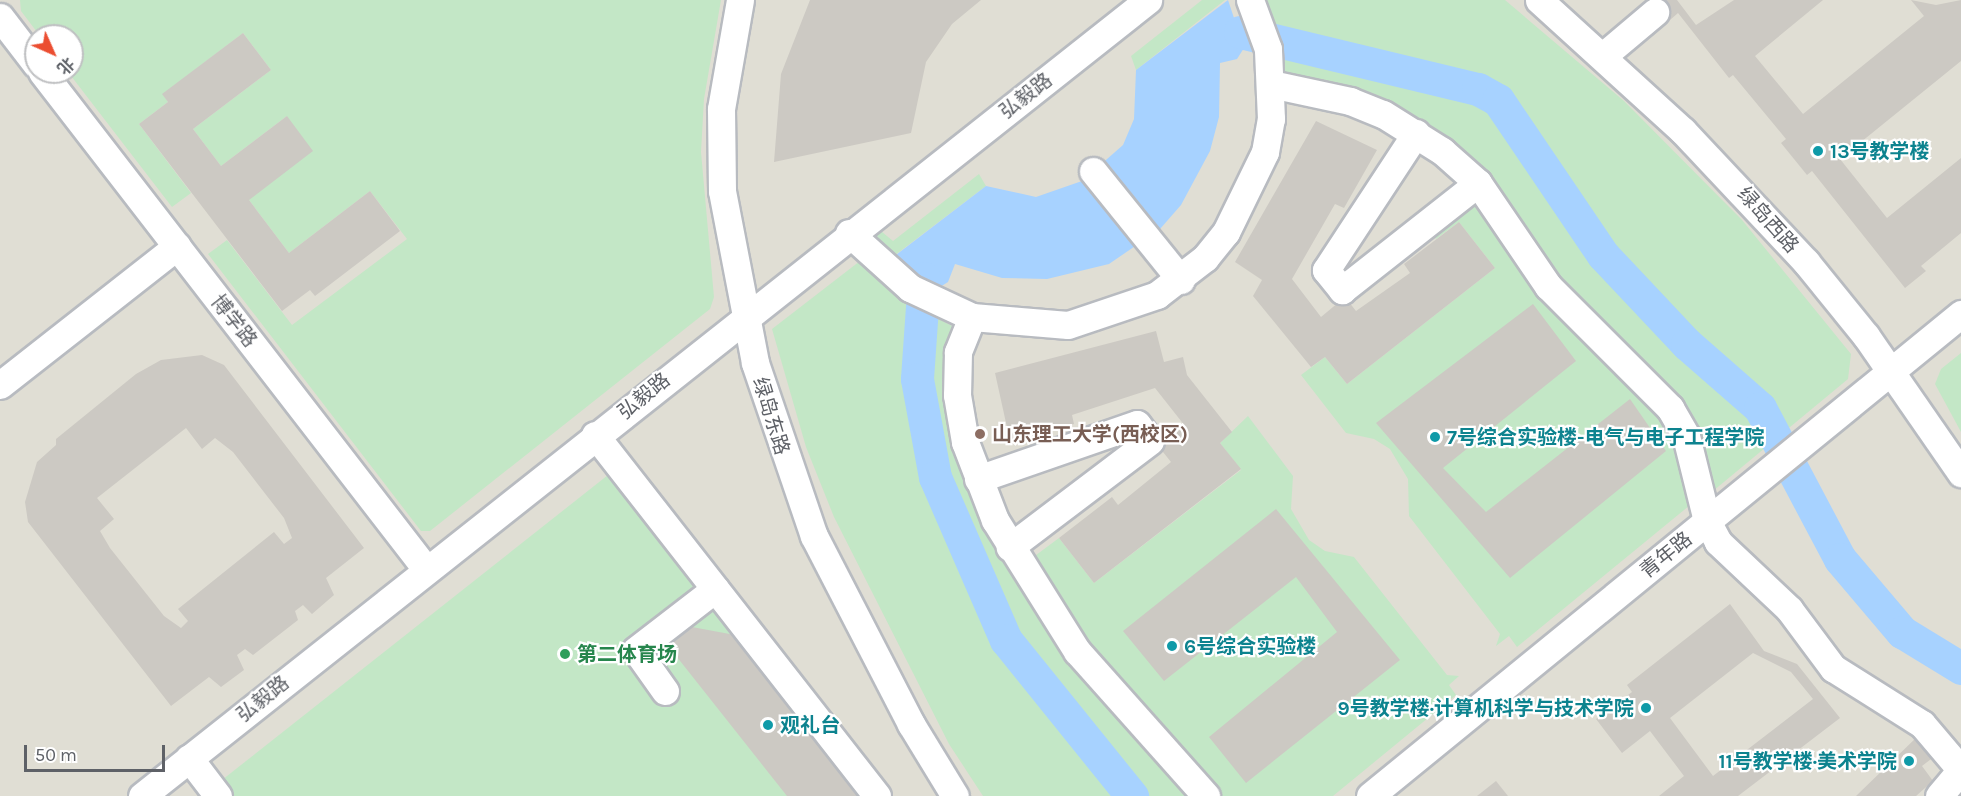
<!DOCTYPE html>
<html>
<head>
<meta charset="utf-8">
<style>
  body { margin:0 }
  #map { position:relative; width:1961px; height:796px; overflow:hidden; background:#f0efe6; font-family:Karla,"Noto Sans SC",sans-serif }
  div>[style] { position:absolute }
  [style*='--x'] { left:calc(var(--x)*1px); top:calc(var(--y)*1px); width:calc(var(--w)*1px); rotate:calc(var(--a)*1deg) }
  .education>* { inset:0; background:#e0ded4 }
  .green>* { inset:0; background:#c3e7c6 }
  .water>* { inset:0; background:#a7d2ff }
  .river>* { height:33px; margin:-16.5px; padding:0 16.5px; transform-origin:16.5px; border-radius:16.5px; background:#a7d2ff }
  .building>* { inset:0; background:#ccc9c3 }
  .roads { filter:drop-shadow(2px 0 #b8bbc0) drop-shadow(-2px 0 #b8bbc0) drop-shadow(0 2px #b8bbc0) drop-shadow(0 -2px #b8bbc0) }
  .minor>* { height:27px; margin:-13.5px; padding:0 13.5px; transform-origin:13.5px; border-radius:13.5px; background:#fff }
  .dots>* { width:16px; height:16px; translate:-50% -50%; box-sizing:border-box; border:3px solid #fff; border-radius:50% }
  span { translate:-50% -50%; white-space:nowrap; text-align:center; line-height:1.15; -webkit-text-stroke:4.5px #fff; paint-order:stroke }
  .street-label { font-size:20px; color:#5e6167 }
  .culture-label { font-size:20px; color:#0d838f; font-weight:700 }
  .left { translate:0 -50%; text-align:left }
  .right { translate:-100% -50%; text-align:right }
  .education-label { font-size:20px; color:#785e54; font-weight:700 }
  .leisure-label { font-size:20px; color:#27864d; font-weight:700 }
  .north { position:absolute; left:24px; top:24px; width:60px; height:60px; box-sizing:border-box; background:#fff; border:2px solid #bfc0c2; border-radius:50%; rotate:135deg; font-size:16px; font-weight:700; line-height:24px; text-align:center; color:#5e6167 }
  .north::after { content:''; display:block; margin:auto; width:21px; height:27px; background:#eb4e31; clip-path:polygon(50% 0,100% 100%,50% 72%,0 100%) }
  .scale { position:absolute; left:24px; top:745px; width:141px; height:27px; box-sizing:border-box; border:3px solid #5e6167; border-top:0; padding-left:8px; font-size:18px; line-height:21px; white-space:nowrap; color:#5e6167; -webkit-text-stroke:4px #fff; paint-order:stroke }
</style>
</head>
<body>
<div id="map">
  <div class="education">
    <i style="clip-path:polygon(evenodd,0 0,1961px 0,1961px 796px,0 796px,0 0,36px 36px,72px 36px,72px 72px,36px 72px,36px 36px)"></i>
  </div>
  <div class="green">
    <i style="clip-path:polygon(20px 0,721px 0,704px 99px,701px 152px,714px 297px,710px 309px,430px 531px,421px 531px,208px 254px,227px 240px,292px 325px,407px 239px,370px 191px,289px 253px,249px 200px,287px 116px,221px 166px,193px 129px,271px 70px,243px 33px,163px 94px,168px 102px,139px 124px,191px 193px,172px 207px,68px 72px,72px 72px,72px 36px,40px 36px,21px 11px)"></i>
    <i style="clip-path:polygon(1202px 0,1225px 0,1136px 70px,1131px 56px)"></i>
    <i style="clip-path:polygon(1266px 0,1505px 0,1624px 101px,1742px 220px,1851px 354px,1848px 379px,1707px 496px,1698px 448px,1455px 151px,1287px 84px)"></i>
    <i style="clip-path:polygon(979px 174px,986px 186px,886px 262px,863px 237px,876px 227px,893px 241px)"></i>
    <i style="clip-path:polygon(1481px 195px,1675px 427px,1695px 501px,1517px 647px,1509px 636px,1496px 646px,1500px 634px,1409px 516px,1408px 479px,1390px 449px,1374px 439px,1346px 433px,1301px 375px,1325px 357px,1347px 384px,1495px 268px,1459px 222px,1436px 239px,1431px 233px)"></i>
    <i style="clip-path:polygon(860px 261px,904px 301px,958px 329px,979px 498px,1196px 796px,983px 796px,949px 744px,834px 517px,806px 447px,772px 329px)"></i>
    <i style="clip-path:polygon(1961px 353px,1961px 432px,1935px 384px,1941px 369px)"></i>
    <i style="clip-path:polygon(1248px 416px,1293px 476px,1291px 509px,1309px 540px,1325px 551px,1354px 557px,1447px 675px,1459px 676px,1449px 685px,1456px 695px,1333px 796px,1215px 796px,1118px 694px,1028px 561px,1059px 538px,1094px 583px,1241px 470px,1220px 443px)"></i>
    <i style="clip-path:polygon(608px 475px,861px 796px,234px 796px,222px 780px)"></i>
  </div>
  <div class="water">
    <i style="clip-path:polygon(1228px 0,1244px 48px,1237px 59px,1220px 63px,1219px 117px,1210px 151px,1181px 205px,1160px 229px,1109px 264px,1047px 279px,1002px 278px,955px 264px,948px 282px,940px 287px,892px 258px,986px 186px,1036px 197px,1082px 181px,1123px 145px,1134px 119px,1136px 70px)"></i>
  </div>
  <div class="river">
    <i style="--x:1240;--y:32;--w:245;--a:13.5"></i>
    <i style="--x:1478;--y:89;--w:23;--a:29"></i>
    <i style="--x:1498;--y:100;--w:187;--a:55.9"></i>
    <i style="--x:1603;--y:255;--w:122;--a:46.7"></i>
    <i style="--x:1687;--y:344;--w:97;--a:41.2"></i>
    <i style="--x:1760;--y:408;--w:171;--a:62.1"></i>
    <i style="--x:1840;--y:559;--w:96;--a:49.7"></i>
    <i style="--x:1902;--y:632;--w:69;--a:31.4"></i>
    <i style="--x:924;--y:278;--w:101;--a:94"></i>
    <i style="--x:917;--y:379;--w:100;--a:79.6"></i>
    <i style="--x:935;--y:477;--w:178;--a:66.5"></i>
    <i style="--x:1006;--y:640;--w:201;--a:51.1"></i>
  </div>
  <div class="building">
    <i style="clip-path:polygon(810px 0,981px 0,952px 24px,926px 62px,911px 133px,774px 162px,781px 74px)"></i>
    <i style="clip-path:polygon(1653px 0,1677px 0,1696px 25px,1734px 0,1823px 0,1755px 56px,1803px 114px,1924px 16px,1911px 0,1936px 5px,1961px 0,1961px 61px,1840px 159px,1887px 218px,1961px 158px,1961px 233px,1921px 266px,1926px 271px,1905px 288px,1812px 171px,1807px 175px,1781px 143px,1786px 139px,1733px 75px,1729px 78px,1678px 13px,1670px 20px)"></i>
    <i style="clip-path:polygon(243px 33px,271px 70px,193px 129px,221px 166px,287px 116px,313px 151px,249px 200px,289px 253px,370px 191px,400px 231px,315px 296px,310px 290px,282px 311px,139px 124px,168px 102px,162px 94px)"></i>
    <i style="clip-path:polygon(1316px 121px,1377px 150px,1344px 208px,1335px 204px,1292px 279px,1321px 317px,1345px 297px,1356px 311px,1410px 273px,1404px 264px,1459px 222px,1495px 268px,1347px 384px,1325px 357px,1311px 367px,1253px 296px,1262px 280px,1235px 262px)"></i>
    <i style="clip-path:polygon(1533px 304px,1576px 361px,1443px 468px,1486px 512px,1630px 399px,1666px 451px,1510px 578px,1376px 423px)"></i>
    <i style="clip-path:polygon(1156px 331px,1164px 362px,1183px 357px,1187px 375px,1232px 432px,1220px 443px,1241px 469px,1094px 583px,1059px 538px,1112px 497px,1118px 505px,1171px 462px,1159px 447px,1185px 426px,1155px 388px,1072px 415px,1074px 424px,1010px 441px,995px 373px)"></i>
    <i style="clip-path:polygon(evenodd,202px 355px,224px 365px,364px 548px,326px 578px,334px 595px,312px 614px,303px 605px,295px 611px,298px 620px,253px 655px,245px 649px,237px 655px,244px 670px,221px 687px,209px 677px,171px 706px,28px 522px,25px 502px,37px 462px,56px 445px,56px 439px,136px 374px,161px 360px,202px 355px,186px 428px,202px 449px,215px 438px,233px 452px,284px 518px,292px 538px,284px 544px,274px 532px,178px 609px,188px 621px,181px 628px,164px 616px,110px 548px,100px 531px,114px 519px,97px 498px,186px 428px)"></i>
    <i style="clip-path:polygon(1276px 509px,1400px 660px,1246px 783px,1209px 737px,1337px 632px,1296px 577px,1164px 681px,1123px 631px)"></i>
    <i style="clip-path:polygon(evenodd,1730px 604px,1764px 651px,1797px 664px,1840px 718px,1738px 796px,1659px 796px,1684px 776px,1650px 731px,1622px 753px,1596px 719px,1632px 692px,1627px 685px,1730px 604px,1753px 653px,1791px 672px,1813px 699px,1713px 776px,1670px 718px,1753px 653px)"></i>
    <i style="clip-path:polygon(692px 627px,735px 635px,861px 796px,787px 796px,673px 652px,663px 653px,657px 640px)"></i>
    <i style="clip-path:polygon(1919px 735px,1935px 756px,1922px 766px,1933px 781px,1916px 796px,1856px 796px)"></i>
    <i style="clip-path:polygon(1496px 781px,1508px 796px,1477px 796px)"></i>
  </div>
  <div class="roads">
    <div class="minor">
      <i style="--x:740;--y:0;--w:111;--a:99.9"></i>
      <i style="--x:721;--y:109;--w:82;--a:89.3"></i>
      <i style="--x:722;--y:191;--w:175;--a:79.1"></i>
      <i style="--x:755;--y:363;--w:183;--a:71.2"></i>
      <i style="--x:814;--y:536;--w:212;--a:62.7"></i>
      <i style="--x:911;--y:724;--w:84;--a:58.6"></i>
      <i style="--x:1539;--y:0;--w:195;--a:42.3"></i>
      <i style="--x:1683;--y:131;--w:180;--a:46.8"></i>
      <i style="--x:1806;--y:262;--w:95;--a:51"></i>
      <i style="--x:1866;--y:336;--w:167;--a:55.3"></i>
      <i style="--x:0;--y:17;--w:59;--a:52.5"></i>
      <i style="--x:1604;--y:55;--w:67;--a:-40.1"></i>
      <i style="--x:42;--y:72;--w:628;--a:52.31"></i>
      <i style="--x:1271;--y:84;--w:81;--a:12.1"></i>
      <i style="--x:1350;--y:101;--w:35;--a:22"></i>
      <i style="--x:1383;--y:114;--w:70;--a:32.1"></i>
      <i style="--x:1442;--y:151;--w:48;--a:41.6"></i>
      <i style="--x:1478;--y:183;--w:125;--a:55.8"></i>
      <i style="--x:1548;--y:286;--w:173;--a:45"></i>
      <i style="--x:1670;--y:408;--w:32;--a:60"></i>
      <i style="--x:1686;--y:436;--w:88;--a:76.1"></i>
      <i style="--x:1707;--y:521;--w:24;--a:62"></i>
      <i style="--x:1718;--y:542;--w:98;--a:43.3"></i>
      <i style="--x:1789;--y:609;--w:74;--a:53.3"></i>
      <i style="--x:1833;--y:668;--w:105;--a:32.2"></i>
      <i style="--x:1922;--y:724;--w:60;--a:49.7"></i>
      <i style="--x:1416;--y:133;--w:164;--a:123.3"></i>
      <i style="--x:1326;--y:270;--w:26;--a:51"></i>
      <i style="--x:1342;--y:290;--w:173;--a:-38.2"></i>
      <i style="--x:1093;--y:171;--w:140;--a:51.1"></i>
      <i style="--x:849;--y:233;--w:82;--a:42"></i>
      <i style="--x:910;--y:288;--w:68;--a:25.1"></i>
      <i style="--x:972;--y:317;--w:96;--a:4.8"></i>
      <i style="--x:1068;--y:325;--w:94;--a:-18.6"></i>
      <i style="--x:1157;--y:295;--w:61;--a:-37.6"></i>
      <i style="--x:1205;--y:258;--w:33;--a:-51"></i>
      <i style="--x:1226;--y:232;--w:89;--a:-64"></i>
      <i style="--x:1265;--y:152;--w:34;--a:-80"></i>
      <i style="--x:1271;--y:119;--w:70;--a:-92.5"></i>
      <i style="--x:1268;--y:49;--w:52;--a:-110.2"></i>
      <i style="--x:972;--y:317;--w:38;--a:112"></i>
      <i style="--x:958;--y:352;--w:43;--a:91.3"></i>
      <i style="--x:957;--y:395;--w:48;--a:80.3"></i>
      <i style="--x:965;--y:442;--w:84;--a:69"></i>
      <i style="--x:995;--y:520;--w:155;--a:58"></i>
      <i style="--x:1077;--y:651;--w:194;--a:48.3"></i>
      <i style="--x:0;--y:385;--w:225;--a:-38.1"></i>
      <i style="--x:595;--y:435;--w:458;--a:52"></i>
      <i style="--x:978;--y:479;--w:168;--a:-19.1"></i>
      <i style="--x:1137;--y:424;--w:21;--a:53"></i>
      <i style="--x:1150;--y:441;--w:176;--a:142.9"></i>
      <i style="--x:665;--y:691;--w:50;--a:-125.3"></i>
      <i style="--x:636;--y:650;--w:100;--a:-37.7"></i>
      <i style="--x:189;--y:758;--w:48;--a:52.7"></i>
      <i style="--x:142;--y:796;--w:1283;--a:-38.35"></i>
      <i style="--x:1370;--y:796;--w:763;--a:-39.2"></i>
      <i style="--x:1939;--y:796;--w:34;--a:-50"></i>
    </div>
  </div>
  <div class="dots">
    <i style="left:1818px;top:151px;background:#0f9aa8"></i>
    <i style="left:980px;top:434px;background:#8d6e63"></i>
    <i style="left:1435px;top:437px;background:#0f9aa8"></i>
    <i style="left:1172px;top:646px;background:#0f9aa8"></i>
    <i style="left:565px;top:654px;background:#2e9e5b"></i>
    <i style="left:1646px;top:708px;background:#0f9aa8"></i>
    <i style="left:768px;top:725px;background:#0f9aa8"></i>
    <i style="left:1909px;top:761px;background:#0f9aa8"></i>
  </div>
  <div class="street-label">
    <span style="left:1026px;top:96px;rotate:-38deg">弘毅路</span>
    <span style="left:1768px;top:220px;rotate:48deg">绿岛西路</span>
    <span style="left:234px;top:321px;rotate:52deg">博学路</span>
    <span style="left:644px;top:396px;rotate:-39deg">弘毅路</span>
    <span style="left:771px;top:416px;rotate:73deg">绿岛东路</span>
    <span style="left:1666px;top:555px;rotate:-39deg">青年路</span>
    <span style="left:263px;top:699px;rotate:-39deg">弘毅路</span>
  </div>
  <div class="culture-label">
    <span class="left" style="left:1830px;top:151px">13号教学楼</span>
    <span class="left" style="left:1447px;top:437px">7号综合实验楼-电气与电子工程学院</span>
    <span class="left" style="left:1184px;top:646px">6号综合实验楼</span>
    <span class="right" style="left:1634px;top:708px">9号教学楼·计算机科学与技术学院</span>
    <span class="left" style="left:780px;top:725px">观礼台</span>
    <span class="right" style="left:1897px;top:761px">11号教学楼·美术学院</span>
  </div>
  <div class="education-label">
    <span class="left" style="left:992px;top:434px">山东理工大学(西校区)</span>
  </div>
  <div class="leisure-label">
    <span class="left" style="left:577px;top:654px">第二体育场</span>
  </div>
  <div class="north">北</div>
  <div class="scale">50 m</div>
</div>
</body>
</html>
